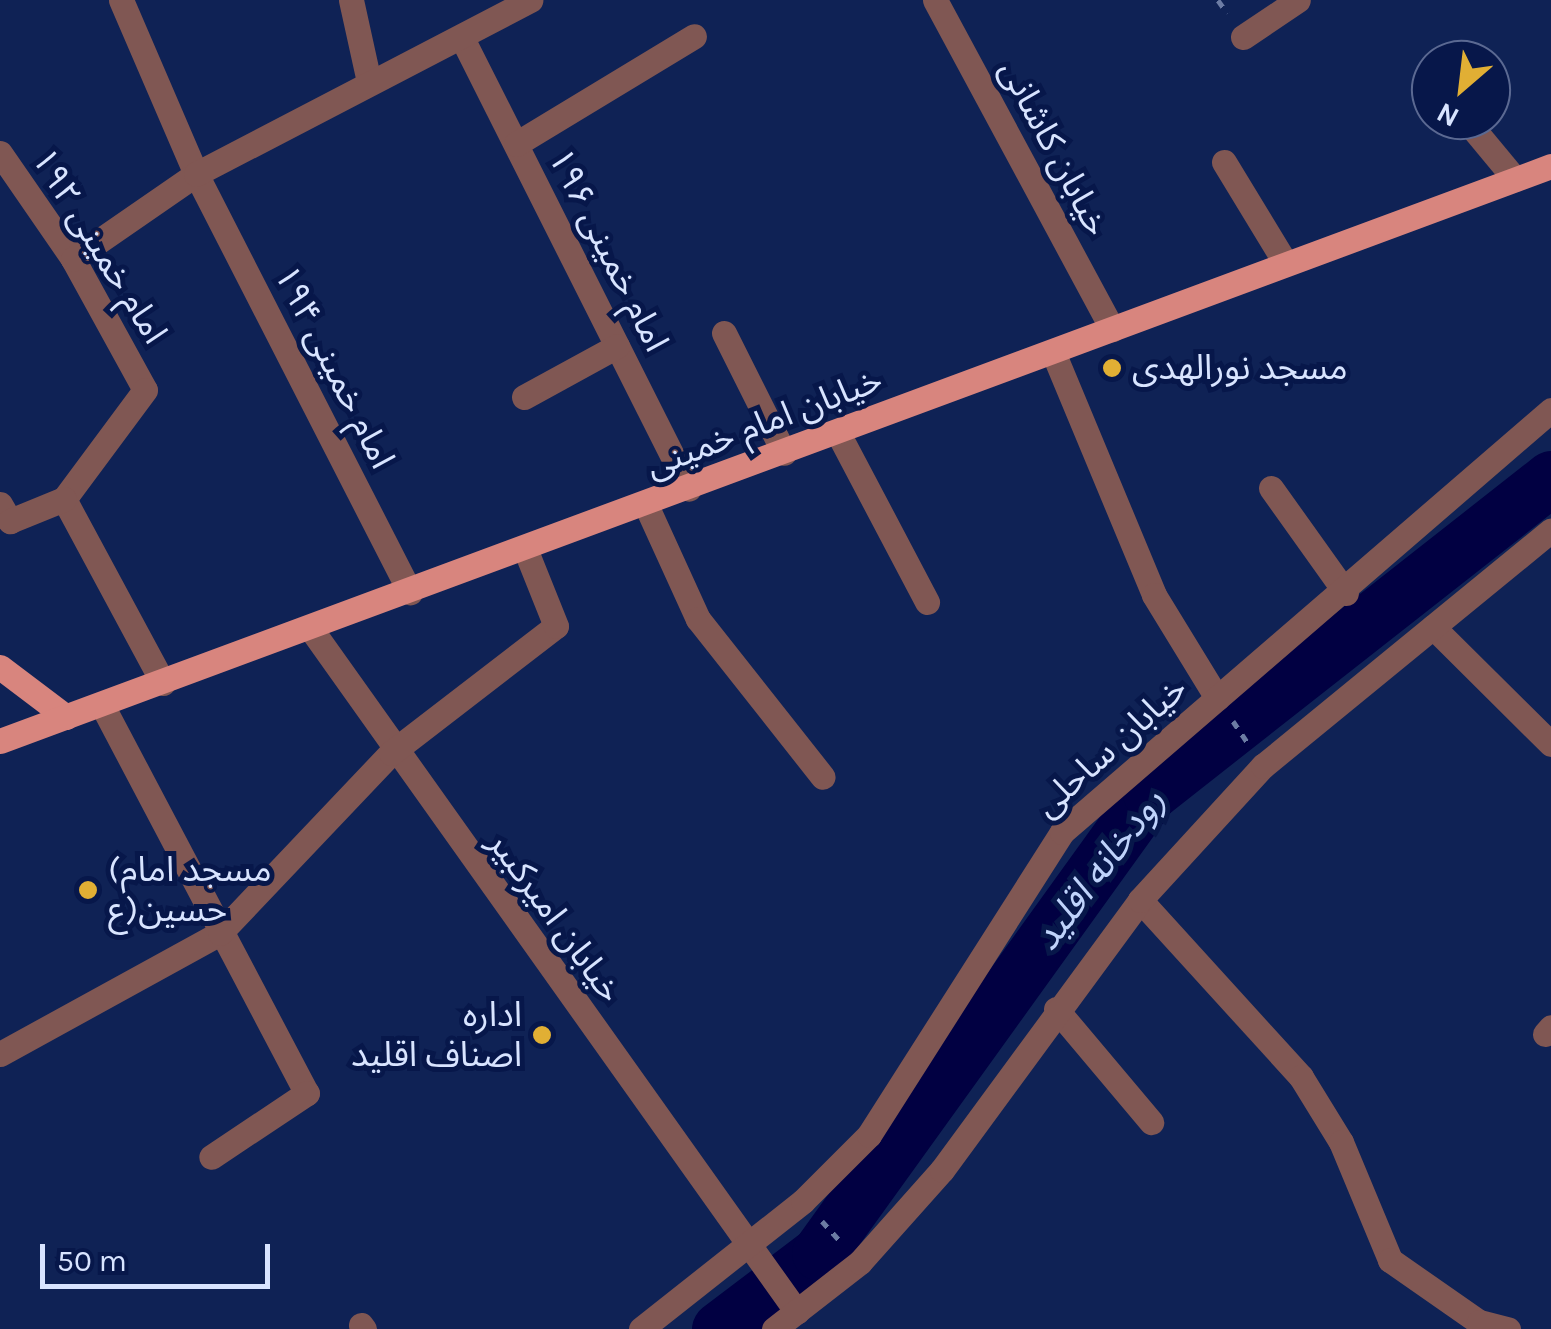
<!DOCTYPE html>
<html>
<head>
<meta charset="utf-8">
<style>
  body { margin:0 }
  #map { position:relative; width:1551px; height:1329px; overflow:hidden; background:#0f2255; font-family:Karla,"Noto Sans Arabic",sans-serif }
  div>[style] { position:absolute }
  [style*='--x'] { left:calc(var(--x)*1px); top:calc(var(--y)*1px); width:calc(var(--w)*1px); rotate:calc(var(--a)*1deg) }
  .river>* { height:55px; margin:-27.5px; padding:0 27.5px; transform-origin:27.5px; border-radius:27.5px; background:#010042 }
  .path>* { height:5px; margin-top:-2.5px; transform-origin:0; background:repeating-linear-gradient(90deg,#6c7ca4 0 8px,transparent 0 16px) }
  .minor>* { height:25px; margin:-12.5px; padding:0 12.5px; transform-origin:12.5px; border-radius:12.5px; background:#805753 }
  .major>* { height:25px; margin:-12.5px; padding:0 12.5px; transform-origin:12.5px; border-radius:12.5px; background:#d8857e }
  .dots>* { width:28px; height:28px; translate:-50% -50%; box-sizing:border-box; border:5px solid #07174a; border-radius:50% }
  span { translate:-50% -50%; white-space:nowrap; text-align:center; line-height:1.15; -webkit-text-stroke:10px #07174a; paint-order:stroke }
  .street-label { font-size:35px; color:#d8e4ff }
  .poi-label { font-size:35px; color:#d8e4ff }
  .left { translate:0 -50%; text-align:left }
  .right { translate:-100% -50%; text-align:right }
  .water-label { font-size:38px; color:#bfd3fb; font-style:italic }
  .north { position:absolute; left:1411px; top:40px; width:100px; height:100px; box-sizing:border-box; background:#07174a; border:2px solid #5b6992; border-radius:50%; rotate:208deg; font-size:28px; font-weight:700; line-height:40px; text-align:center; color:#d8e4ff }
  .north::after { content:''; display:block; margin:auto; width:35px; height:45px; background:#e1af34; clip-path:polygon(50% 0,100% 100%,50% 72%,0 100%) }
  .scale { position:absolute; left:40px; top:1244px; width:230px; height:45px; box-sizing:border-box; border:5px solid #d8e4ff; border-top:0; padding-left:12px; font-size:30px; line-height:35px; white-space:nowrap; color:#d8e4ff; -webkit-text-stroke:8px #07174a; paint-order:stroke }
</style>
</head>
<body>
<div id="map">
  <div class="river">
    <i style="--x:719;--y:1329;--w:126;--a:-37.2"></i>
    <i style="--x:819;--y:1253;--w:567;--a:-54.26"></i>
    <i style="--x:1150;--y:793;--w:510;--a:-38.15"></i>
  </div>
  <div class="path">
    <i style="--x:1218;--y:0;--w:16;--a:55"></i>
    <i style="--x:1233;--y:721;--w:29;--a:56"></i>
    <i style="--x:822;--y:1221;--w:30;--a:48"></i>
  </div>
  <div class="minor">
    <i style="--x:121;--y:0;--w:189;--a:66.7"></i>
    <i style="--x:196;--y:174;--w:470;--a:62.9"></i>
    <i style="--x:351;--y:0;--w:79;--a:77.6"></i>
    <i style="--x:935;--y:0;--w:374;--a:61.7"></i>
    <i style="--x:1243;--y:37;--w:66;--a:-33.9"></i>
    <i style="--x:464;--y:42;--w:500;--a:63.28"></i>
    <i style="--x:1466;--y:120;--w:77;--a:50.3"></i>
    <i style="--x:516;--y:144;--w:208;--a:-31.2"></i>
    <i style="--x:0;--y:153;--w:129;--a:55.4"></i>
    <i style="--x:73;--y:259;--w:149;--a:61.2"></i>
    <i style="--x:145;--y:390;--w:136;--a:126.6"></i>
    <i style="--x:64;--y:499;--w:209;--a:61.7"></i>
    <i style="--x:1224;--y:162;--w:119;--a:58.7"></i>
    <i style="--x:73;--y:259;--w:150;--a:-34.6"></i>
    <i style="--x:196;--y:174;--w:377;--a:-27.5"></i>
    <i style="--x:724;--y:333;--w:134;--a:63.4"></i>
    <i style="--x:1053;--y:352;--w:263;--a:67.4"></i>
    <i style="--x:1154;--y:595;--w:121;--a:58.5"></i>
    <i style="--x:524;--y:397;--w:106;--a:-28.7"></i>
    <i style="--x:838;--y:433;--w:191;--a:62.2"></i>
    <i style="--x:1271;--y:488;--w:129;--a:54.5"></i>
    <i style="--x:0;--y:504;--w:20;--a:60"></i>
    <i style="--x:10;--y:521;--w:58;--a:-22.2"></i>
    <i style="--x:646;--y:505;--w:125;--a:65.5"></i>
    <i style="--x:698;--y:619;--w:201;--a:51.7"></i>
    <i style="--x:1433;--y:627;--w:166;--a:44.8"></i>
    <i style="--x:311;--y:629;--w:838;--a:54.57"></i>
    <i style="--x:102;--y:705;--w:439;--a:62.2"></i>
    <i style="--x:307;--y:1093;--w:115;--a:146.3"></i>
    <i style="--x:1140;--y:900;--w:239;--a:47.7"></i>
    <i style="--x:1301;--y:1077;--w:76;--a:58.4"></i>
    <i style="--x:1341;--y:1142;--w:128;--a:67.4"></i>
    <i style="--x:1390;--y:1260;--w:108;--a:34.9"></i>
    <i style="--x:1479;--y:1322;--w:30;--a:14"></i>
    <i style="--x:1056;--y:1009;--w:148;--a:49.9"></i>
    <i style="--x:1545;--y:1034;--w:9;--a:-49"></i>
    <i style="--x:0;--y:1054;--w:251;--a:-28.8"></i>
    <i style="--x:220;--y:933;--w:248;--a:-46.5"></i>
    <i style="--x:391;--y:753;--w:208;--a:-37.6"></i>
    <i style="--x:556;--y:626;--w:81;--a:-111.8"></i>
    <i style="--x:361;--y:1325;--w:5;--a:53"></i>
    <i style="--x:641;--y:1329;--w:206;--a:-38.3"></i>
    <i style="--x:803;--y:1201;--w:93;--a:-45"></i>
    <i style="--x:869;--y:1135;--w:359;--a:-57.5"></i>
    <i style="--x:1062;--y:832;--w:646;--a:-40.79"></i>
    <i style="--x:774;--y:1329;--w:109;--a:-37.9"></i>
    <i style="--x:860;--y:1262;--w:123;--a:-48.3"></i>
    <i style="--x:942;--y:1170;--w:335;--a:-53.7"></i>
    <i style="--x:1140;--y:900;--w:182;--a:-47.5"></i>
    <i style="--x:1263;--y:766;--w:372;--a:-39.3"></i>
  </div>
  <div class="major">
    <i style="--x:0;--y:667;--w:83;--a:37.1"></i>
    <i style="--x:0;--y:741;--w:1654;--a:-20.34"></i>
  </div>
  <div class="dots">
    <i style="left:1112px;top:368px;background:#e1af34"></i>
    <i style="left:88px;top:890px;background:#e1af34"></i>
    <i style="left:542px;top:1035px;background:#e1af34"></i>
  </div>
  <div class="street-label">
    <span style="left:1054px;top:148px;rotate:62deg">خیابان کاشانی</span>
    <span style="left:99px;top:246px;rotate:58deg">امام خمینی ۱۹۲</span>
    <span style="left:608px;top:250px;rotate:63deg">امام خمینی ۱۹۶</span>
    <span style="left:334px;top:367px;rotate:63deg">امام خمینی ۱۹۴</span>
    <span style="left:764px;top:423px;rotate:-21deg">خیابان امام خمینی</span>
    <span style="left:1111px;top:747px;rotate:-42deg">خیابان ساحلی</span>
    <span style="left:555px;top:917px;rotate:54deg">خیابان امیرکبیر</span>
  </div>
  <div class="poi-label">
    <span class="left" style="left:1132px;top:368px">مسجد نورالهدی</span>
    <span class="left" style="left:108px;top:890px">(مسجد امام<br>حسین(ع</span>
    <span class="right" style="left:522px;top:1035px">اداره<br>اصناف اقلید</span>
  </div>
  <div class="water-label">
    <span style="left:1099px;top:869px;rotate:-53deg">رودخانه اقلید</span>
  </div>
  <div class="north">N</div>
  <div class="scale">50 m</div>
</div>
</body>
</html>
